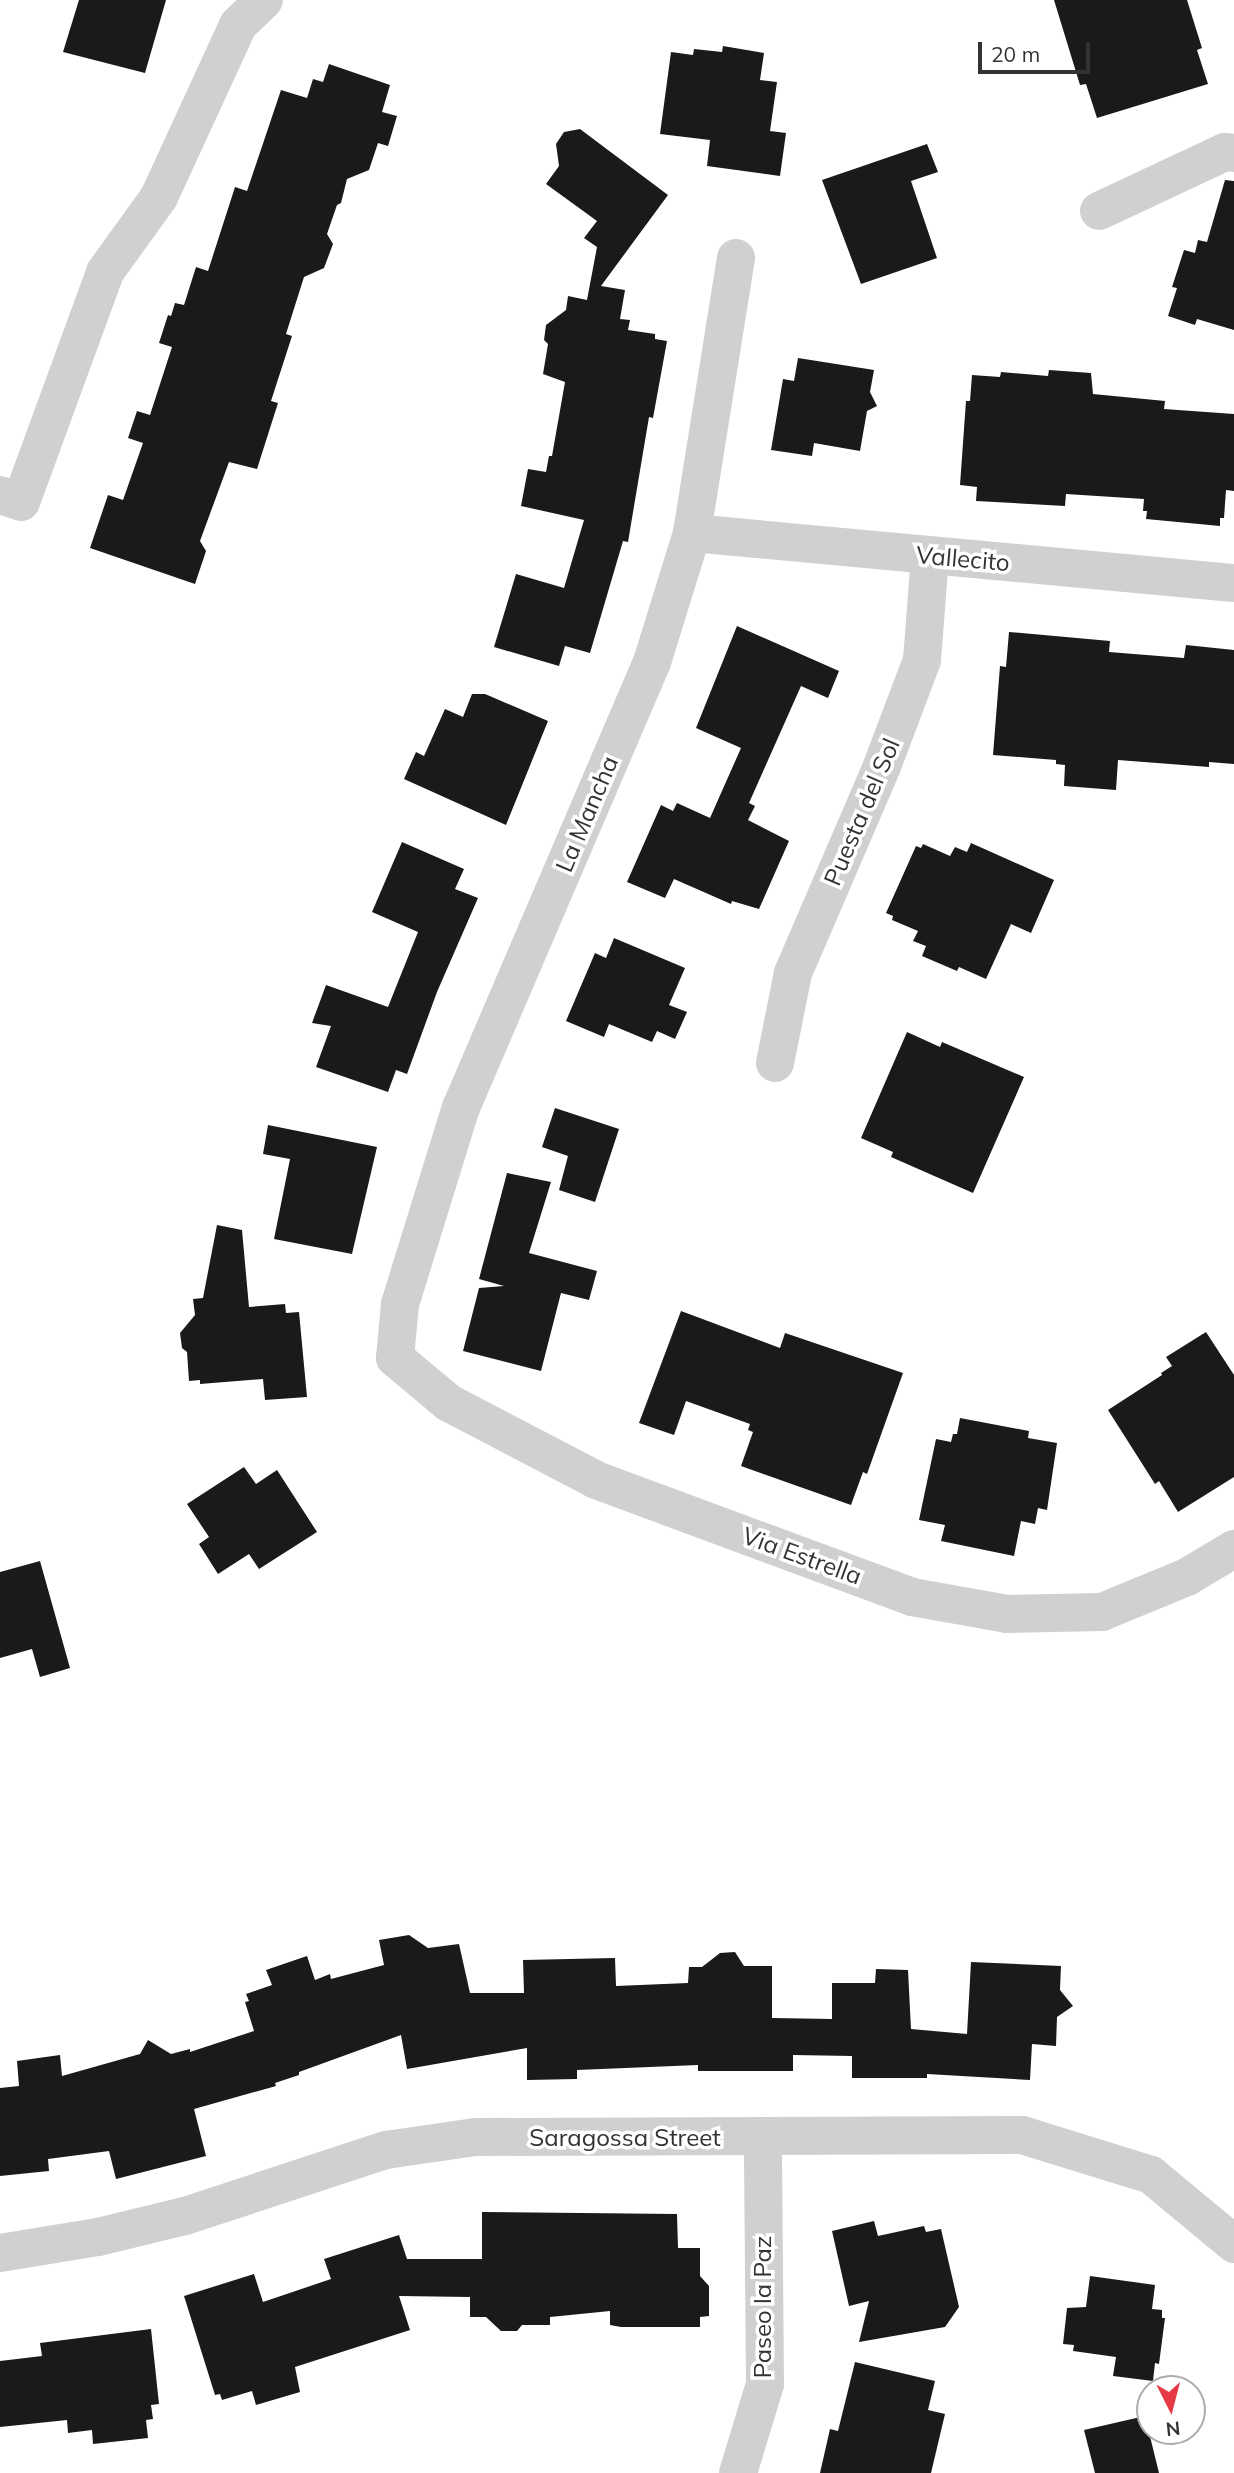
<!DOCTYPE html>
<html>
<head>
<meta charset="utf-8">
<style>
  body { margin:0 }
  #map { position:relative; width:1234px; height:2473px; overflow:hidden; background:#fff; font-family:Mulish,sans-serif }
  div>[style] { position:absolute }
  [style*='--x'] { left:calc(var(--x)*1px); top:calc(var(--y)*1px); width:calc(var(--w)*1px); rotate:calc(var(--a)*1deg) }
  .building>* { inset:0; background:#1a1a1a }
  .minor>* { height:38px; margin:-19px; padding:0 19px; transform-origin:19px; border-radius:19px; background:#d0d0d0 }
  span { translate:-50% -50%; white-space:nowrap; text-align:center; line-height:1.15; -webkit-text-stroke:7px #fff; paint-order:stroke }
  .street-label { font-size:24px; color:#333 }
  .north { position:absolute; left:1136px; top:2375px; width:70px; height:70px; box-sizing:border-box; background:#fff; border:2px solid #adadad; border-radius:50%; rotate:174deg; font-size:19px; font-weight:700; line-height:28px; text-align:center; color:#333 }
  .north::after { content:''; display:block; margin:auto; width:24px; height:32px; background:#e63946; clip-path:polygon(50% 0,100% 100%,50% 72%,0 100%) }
  .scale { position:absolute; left:978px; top:42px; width:112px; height:32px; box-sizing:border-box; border:4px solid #333; border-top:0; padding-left:9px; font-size:21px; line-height:24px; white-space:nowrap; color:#333; -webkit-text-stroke:5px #fff; paint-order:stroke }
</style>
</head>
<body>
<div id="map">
  <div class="building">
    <i style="clip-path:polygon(79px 0,166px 0,145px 73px,63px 52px)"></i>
    <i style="clip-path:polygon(1054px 0,1187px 0,1202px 48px,1197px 50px,1208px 84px,1097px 118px,1086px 84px,1080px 85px)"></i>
    <i style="clip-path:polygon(723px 46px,764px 53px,760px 80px,777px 82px,770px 131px,786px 133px,780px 176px,707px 166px,710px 140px,660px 134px,671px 52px,693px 55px,694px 49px,722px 52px)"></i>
    <i style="clip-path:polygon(329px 64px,390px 85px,382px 112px,397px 116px,388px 146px,378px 143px,369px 170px,347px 179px,341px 203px,337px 205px,327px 234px,333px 244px,324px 268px,304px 277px,286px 334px,292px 336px,271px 401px,278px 403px,257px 469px,229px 462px,200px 541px,206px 551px,195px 584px,90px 548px,108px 495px,123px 500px,143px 443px,128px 438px,137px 411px,150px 415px,172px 347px,159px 343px,168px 315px,171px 316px,175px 303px,184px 305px,196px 267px,208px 271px,235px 187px,247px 191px,281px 90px,307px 98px,313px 79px,323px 82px)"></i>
    <i style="clip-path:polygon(580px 129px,668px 195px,601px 286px,625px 290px,620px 319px,630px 320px,628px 330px,655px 334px,655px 339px,667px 341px,653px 418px,649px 417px,628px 542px,623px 541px,590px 653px,565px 646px,559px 666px,494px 647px,516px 574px,564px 588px,584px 520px,521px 506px,528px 469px,546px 472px,549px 456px,552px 456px,565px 382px,543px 374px,548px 344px,544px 340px,546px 325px,566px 310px,568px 296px,587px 300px,597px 247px,584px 238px,597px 221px,546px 184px,559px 166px,556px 144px,564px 132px)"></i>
    <i style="clip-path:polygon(927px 144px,938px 172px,911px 181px,937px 258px,861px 284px,822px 180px)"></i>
    <i style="clip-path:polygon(1225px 180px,1234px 181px,1234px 330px,1197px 319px,1195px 325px,1168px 316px,1177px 288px,1172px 287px,1184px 250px,1195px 253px,1198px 240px,1207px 242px)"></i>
    <i style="clip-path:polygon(798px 358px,874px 370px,870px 392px,877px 406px,867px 411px,860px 451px,814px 443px,812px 456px,771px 450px,783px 379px,794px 381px)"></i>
    <i style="clip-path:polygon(1049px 370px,1091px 373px,1093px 394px,1165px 401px,1164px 409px,1234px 414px,1234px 491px,1226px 490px,1224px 518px,1220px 518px,1220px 526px,1146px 519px,1147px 511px,1143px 511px,1144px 499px,1066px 494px,1065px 506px,976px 501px,977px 487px,960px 485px,966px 401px,970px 401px,972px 375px,1000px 377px,1001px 372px,1048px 376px)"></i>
    <i style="clip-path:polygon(737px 626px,839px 671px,828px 698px,801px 686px,749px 803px,755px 806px,748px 820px,789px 841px,759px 909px,732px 901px,731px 904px,674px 879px,665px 898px,627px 882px,661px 805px,673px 811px,677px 803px,710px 818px,741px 748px,696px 728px)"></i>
    <i style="clip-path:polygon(1009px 632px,1110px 641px,1109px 652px,1184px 658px,1186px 645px,1234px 650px,1234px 764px,1209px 762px,1209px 767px,1118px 760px,1116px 790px,1064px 786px,1065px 765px,1056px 764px,1056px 760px,993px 755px,1000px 666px,1006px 667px)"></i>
    <i style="clip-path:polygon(472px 694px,485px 694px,548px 721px,506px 825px,404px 779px,416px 752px,424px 756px,445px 709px,463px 717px)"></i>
    <i style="clip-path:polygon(402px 842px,464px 869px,455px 889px,478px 898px,437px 992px,407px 1074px,396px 1070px,388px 1092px,316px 1067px,331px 1026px,312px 1023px,326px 985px,388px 1007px,418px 932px,372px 912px)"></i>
    <i style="clip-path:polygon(971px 843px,1054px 880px,1031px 933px,1011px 924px,986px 979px,959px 967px,957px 971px,922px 956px,926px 946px,913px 941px,918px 931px,892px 920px,893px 916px,886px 913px,916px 846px,921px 848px,923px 844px,950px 856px,955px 847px,967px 852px)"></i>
    <i style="clip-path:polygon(614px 938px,685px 968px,669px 1005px,687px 1012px,675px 1039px,657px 1031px,652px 1042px,609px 1024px,604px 1037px,566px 1021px,595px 953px,606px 958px)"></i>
    <i style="clip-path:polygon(907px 1032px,940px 1047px,942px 1042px,1024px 1077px,973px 1193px,891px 1157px,893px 1152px,861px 1138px)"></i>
    <i style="clip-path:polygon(555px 1108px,619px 1129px,595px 1202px,559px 1190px,568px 1156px,542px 1147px)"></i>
    <i style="clip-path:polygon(268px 1125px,377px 1147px,352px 1254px,274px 1239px,290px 1159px,263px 1154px)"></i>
    <i style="clip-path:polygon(507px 1173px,551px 1182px,529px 1253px,597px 1271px,589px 1300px,561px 1293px,541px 1371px,463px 1351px,479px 1288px,504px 1286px,479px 1279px)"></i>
    <i style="clip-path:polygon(217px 1225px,242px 1230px,249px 1307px,285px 1304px,286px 1313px,299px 1312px,307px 1397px,265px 1400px,263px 1379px,200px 1384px,200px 1380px,189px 1381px,187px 1352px,182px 1348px,180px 1333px,195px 1315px,193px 1299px,203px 1298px)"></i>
    <i style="clip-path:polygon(681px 1311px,780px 1348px,785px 1333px,903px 1373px,867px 1474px,863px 1472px,851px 1505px,741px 1466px,753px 1432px,748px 1430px,750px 1424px,686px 1401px,674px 1435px,639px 1423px)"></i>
    <i style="clip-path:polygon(1206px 1332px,1234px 1375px,1234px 1477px,1178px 1512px,1159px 1481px,1155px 1484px,1108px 1410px,1162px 1375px,1161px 1373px,1172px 1366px,1166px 1357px)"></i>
    <i style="clip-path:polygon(960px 1418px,1029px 1431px,1028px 1438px,1057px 1443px,1047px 1510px,1038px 1508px,1035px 1524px,1021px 1521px,1014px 1556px,941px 1541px,945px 1525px,919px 1520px,936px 1439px,951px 1442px,953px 1434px,957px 1434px)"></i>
    <i style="clip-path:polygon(244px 1467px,256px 1484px,277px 1470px,317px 1532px,259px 1569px,249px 1554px,218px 1574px,199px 1544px,209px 1537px,187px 1504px)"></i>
    <i style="clip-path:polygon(40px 1561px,70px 1668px,40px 1677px,32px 1649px,0 1658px,0 1572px)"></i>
    <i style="clip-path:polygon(409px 1935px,428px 1948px,459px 1944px,470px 1993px,524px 1993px,523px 1960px,615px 1958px,616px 1986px,688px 1983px,689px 1967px,702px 1967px,720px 1953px,735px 1952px,744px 1966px,772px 1966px,772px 2018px,832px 2019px,832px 1983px,875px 1983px,876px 1969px,908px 1970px,911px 2029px,967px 2034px,971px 1962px,1061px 1966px,1060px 1990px,1073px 2006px,1057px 2017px,1056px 2046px,1032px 2044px,1030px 2080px,927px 2074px,927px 2078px,852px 2078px,852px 2056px,793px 2055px,793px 2071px,698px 2071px,698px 2065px,577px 2070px,577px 2079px,527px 2080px,527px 2048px,407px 2069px,401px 2035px,299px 2072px,299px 2075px,275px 2083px,276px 2086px,194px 2109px,206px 2156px,116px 2179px,109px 2151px,48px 2159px,49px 2171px,0 2176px,0 2088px,19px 2086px,17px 2061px,60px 2055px,62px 2076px,140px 2054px,148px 2040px,171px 2054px,190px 2049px,190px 2052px,254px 2031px,245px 2002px,249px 2001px,246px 1994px,272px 1985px,266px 1970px,307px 1956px,315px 1980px,330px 1974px,331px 1979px,384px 1965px,379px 1940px)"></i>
    <i style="clip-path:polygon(482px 2212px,677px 2214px,678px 2248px,700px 2248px,700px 2276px,709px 2286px,709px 2316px,700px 2317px,700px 2327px,621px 2327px,610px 2325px,610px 2311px,550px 2317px,550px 2325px,522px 2325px,517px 2331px,501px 2331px,486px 2317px,470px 2317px,470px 2297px,399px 2296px,410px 2330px,295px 2367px,300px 2392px,256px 2405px,252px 2391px,222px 2400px,220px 2394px,215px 2395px,184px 2296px,254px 2274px,263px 2302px,331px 2279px,324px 2259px,399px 2235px,407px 2259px,482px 2259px)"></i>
    <i style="clip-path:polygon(874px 2221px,878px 2236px,924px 2226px,926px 2232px,941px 2229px,959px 2307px,945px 2327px,859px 2342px,869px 2301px,849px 2306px,832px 2231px)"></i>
    <i style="clip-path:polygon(1090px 2276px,1155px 2285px,1152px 2309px,1162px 2310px,1162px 2318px,1165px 2318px,1159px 2364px,1155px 2363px,1153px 2381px,1113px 2376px,1116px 2357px,1073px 2351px,1074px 2345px,1063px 2344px,1067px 2308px,1086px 2307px)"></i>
    <i style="clip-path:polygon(151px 2329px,159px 2404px,151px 2405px,153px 2419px,146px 2420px,148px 2438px,93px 2444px,92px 2430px,68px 2433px,67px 2420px,0 2427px,0 2361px,42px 2356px,40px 2343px)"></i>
    <i style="clip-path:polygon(855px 2362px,935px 2381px,928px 2410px,945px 2414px,931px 2473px,820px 2473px,830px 2429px,838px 2431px)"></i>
    <i style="clip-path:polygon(1145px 2416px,1159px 2473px,1095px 2473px,1084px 2430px)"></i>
  </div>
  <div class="minor">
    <i style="--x:1099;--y:211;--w:139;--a:-25.1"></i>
    <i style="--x:1225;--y:152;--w:9;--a:6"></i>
    <i style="--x:736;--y:258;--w:278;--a:99.1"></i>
    <i style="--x:692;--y:533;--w:135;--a:107.2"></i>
    <i style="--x:652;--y:662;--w:484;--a:113.2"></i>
    <i style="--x:461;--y:1107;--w:206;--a:107.2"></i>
    <i style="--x:400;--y:1304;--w:54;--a:95.3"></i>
    <i style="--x:395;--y:1358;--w:70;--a:39.8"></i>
    <i style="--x:449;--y:1403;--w:166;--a:27.6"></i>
    <i style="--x:596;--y:1480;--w:337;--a:20.3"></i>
    <i style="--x:912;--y:1597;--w:97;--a:10.1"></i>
    <i style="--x:1007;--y:1614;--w:95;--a:-1.2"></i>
    <i style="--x:1102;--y:1612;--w:92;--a:-22.4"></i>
    <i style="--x:1187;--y:1577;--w:55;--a:-30.8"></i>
    <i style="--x:0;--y:495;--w:22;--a:18"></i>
    <i style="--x:21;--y:502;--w:245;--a:-69.9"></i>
    <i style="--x:105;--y:272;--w:92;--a:-54.2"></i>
    <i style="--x:159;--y:197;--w:189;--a:-65.3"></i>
    <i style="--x:238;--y:25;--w:36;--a:-44"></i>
    <i style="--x:692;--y:533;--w:544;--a:5.27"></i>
    <i style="--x:775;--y:1063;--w:92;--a:-78.7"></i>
    <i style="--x:793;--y:973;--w:225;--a:-66.7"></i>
    <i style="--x:882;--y:766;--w:113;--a:-69.3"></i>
    <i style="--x:922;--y:660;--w:104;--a:-85.6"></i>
    <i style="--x:0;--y:2253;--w:99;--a:-9.3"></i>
    <i style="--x:98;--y:2237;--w:89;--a:-13.6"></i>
    <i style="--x:185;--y:2216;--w:212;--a:-18.2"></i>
    <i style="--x:386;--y:2150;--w:90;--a:-8.3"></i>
    <i style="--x:475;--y:2137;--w:547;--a:-0.21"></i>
    <i style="--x:1022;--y:2135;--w:135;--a:17.2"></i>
    <i style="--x:1151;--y:2175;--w:108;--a:39.7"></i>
    <i style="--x:738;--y:2473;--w:93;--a:-73.1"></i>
    <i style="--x:765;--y:2384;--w:246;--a:-90.5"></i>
  </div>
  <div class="street-label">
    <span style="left:963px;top:559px;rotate:5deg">Vallecito</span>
    <span style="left:862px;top:812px;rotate:-67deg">Puesta del Sol</span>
    <span style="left:587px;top:814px;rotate:-67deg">La Mancha</span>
    <span style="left:802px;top:1556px;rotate:20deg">Via Estrella</span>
    <span style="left:625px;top:2138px">Saragossa Street</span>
    <span style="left:763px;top:2307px;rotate:-90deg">Paseo la Paz</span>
  </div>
  <div class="north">N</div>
  <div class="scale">20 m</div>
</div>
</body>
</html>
